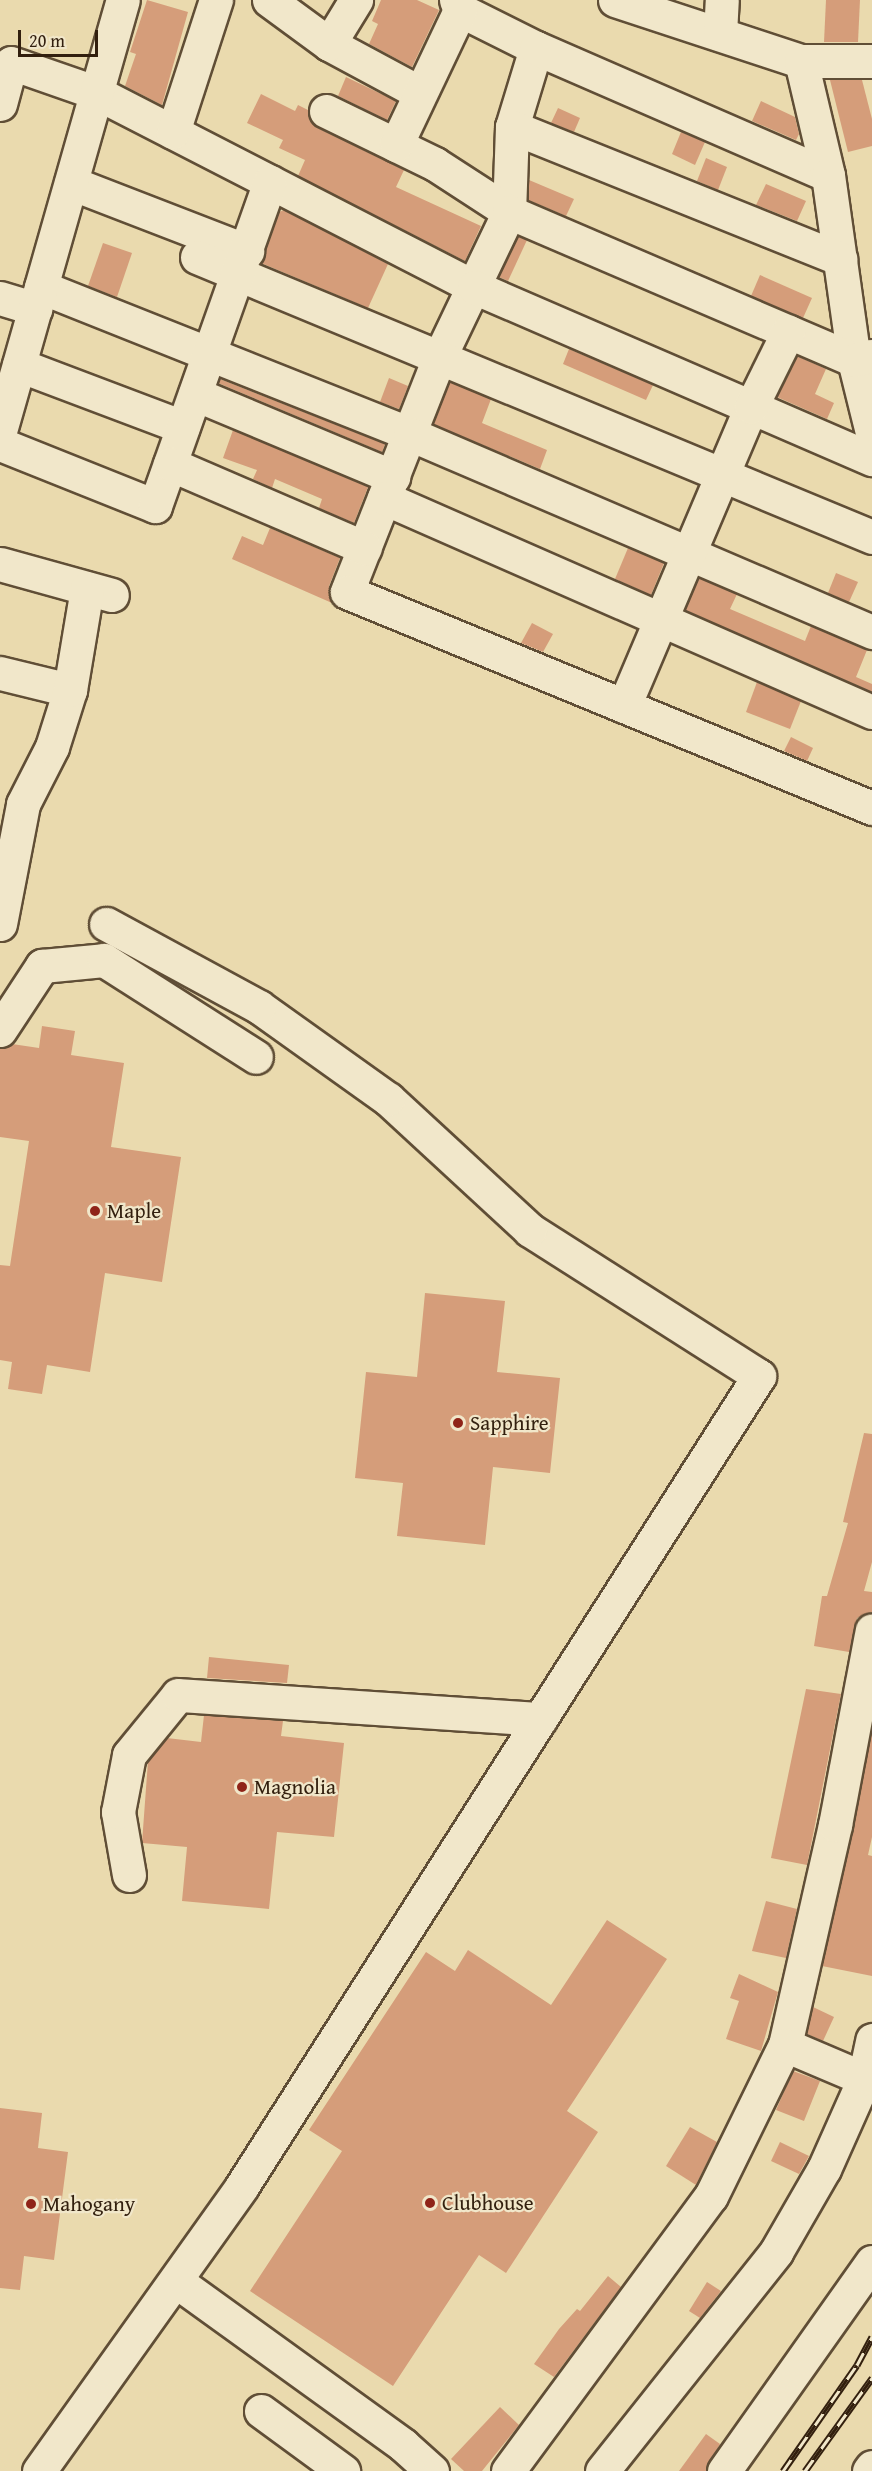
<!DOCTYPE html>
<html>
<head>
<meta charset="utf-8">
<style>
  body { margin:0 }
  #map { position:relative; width:872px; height:2471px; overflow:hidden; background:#eadaae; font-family:"Gentium Book Plus",serif }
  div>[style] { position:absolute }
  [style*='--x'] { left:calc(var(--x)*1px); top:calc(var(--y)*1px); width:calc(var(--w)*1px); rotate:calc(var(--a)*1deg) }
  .building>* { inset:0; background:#d59d7a }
  .roads { filter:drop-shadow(2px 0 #604e36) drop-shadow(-2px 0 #604e36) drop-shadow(0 2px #604e36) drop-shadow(0 -2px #604e36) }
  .minor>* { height:33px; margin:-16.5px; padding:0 16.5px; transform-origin:16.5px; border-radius:16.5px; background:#f1e7ca }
  .rail>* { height:7px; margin-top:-3.5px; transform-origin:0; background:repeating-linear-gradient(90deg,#f1e7ca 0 14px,#321f0e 0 28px); box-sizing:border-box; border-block:2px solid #321f0e }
  .dots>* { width:16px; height:16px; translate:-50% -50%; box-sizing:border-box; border:3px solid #f1e7ca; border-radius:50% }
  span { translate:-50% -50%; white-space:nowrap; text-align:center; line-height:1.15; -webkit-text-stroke:4.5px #f1e7ca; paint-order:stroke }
  .poi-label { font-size:21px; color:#321f0e }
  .left { translate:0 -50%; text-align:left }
  .scale { position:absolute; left:18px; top:30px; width:80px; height:27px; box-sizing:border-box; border:3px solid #321f0e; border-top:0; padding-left:8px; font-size:18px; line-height:21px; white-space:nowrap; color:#321f0e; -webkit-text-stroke:4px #f1e7ca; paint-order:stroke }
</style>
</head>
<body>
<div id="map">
  <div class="building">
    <i style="clip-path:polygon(147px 0,188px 12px,162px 105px,125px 86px,136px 54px,130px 52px)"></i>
    <i style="clip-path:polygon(381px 0,417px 0,439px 10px,412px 67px,369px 44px,378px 24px,372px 21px)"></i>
    <i style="clip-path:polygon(826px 0,860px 0,858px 42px,824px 42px)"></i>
    <i style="clip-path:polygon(346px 77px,396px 101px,387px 120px,338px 96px)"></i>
    <i style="clip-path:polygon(830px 80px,862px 80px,872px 119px,872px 146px,848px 152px)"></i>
    <i style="clip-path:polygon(261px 94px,295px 111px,298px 105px,308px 110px,310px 121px,318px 128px,404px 170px,396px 187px,481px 226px,465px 261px,298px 176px,305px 160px,279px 148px,283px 140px,247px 123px)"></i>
    <i style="clip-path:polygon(761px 101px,795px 117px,799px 134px,796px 140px,752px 121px)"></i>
    <i style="clip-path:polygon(558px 108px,580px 118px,574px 132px,551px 123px)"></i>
    <i style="clip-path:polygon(681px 132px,705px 142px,695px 165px,672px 154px)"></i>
    <i style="clip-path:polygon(706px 158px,727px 167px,718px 190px,697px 181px)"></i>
    <i style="clip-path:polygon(529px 180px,574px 199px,566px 216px,528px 200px)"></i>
    <i style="clip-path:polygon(766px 184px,806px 201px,797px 221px,756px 205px)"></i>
    <i style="clip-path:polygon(284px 210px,388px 264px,368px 308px,261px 263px,279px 212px)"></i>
    <i style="clip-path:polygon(518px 236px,527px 240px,508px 281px,499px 277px)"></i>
    <i style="clip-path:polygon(103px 243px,132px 253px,117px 297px,88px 286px)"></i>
    <i style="clip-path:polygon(760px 275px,812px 298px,803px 318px,751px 296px)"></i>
    <i style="clip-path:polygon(569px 349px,653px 385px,646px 400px,563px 364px)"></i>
    <i style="clip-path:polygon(797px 356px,826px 369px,815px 394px,834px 403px,827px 419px,777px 397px)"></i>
    <i style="clip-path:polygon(389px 378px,408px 386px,399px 409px,380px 402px)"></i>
    <i style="clip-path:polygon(220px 379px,385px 444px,382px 452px,218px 383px)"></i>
    <i style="clip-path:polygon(450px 382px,491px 399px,482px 423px,547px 450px,540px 469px,433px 424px)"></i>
    <i style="clip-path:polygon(233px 430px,368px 487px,354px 523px,319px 508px,322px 499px,275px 479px,272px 488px,253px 479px,257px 470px,223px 458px)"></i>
    <i style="clip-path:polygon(270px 528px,340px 558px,329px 586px,332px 603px,232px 559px,242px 536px,263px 545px)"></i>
    <i style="clip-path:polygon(628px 548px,664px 563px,651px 595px,615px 579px)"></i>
    <i style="clip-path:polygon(836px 573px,858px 582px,849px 602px,828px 593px)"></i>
    <i style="clip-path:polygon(699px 578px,737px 594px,730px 609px,805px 641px,811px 626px,867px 650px,856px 677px,872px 684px,872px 692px,685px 610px)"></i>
    <i style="clip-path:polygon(532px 623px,553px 634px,543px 652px,521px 643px)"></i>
    <i style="clip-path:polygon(757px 682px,801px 701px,790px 729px,746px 712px)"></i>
    <i style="clip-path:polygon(791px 737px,813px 748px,807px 761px,784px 751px)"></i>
    <i style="clip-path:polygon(42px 1026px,75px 1031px,71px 1055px,124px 1063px,111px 1147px,181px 1157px,162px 1282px,105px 1273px,90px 1372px,47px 1365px,42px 1394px,8px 1389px,12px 1362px,0 1360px,0 1265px,10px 1266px,29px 1141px,0 1137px,0 1049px,12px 1044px,39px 1048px)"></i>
    <i style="clip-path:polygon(425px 1293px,505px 1301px,497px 1372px,560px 1378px,550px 1473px,493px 1467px,485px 1545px,397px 1536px,403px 1483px,355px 1478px,366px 1372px,417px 1377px)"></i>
    <i style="clip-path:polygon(864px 1433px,872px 1434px,872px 1562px,864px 1591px,872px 1592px,872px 1612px,857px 1618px,849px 1652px,814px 1646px,822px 1596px,827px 1596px,848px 1523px,843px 1522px)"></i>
    <i style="clip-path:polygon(209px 1657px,289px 1665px,287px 1683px,207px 1678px)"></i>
    <i style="clip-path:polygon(806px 1689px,841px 1694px,807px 1865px,771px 1858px)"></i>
    <i style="clip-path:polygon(204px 1715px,283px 1721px,281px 1736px,344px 1743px,334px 1837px,277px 1832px,269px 1909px,182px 1901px,187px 1847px,142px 1843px,148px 1761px,167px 1738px,201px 1742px)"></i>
    <i style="clip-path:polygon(872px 1731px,872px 1837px,868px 1855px,872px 1856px,872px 1976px,822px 1966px)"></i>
    <i style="clip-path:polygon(766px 1901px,797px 1909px,786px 1958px,752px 1951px)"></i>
    <i style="clip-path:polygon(607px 1920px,667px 1959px,567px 2111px,598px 2132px,506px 2273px,479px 2255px,393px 2386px,250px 2291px,342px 2151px,309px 2130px,426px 1952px,455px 1971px,468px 1950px,551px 2005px)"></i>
    <i style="clip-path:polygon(739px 1974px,778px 1992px,761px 2051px,726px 2039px,739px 2001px,730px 1998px)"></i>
    <i style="clip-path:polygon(813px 2007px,834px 2017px,823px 2041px,807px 2034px)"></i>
    <i style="clip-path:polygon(793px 2071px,820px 2081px,804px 2121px,776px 2110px)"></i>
    <i style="clip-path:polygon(0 2108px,42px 2113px,38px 2148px,68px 2152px,54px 2260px,24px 2256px,20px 2290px,0 2288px)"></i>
    <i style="clip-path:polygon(690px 2127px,717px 2142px,696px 2185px,666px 2166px)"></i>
    <i style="clip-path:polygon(780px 2142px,809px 2156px,799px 2174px,771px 2161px)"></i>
    <i style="clip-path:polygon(608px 2276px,621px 2287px,554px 2377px,534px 2364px,559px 2329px,577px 2309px,580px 2311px)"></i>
    <i style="clip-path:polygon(707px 2282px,721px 2291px,700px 2318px,689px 2311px)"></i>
    <i style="clip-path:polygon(500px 2407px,519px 2425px,482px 2471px,464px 2471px,451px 2459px)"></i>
    <i style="clip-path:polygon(706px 2434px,720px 2444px,706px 2471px,679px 2471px)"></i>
  </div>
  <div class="roads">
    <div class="minor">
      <i style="--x:269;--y:0;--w:74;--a:36.3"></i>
      <i style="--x:329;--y:44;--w:103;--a:28.3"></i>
      <i style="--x:456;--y:0;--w:11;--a:68"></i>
      <i style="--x:460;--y:10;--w:85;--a:26.6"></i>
      <i style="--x:536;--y:48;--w:83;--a:106.9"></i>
      <i style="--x:512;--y:127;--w:85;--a:92"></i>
      <i style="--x:509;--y:212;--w:162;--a:115.6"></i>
      <i style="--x:439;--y:358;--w:251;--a:111.5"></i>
      <i style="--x:347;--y:592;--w:568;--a:22.36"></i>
      <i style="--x:615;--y:0;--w:196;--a:18.2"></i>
      <i style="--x:801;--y:61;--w:71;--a:0"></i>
      <i style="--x:720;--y:34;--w:34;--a:-87"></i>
      <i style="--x:329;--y:44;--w:52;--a:-58.5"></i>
      <i style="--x:536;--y:48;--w:318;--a:23.5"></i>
      <i style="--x:801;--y:61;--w:117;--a:76.7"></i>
      <i style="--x:828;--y:175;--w:187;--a:82"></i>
      <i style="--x:854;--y:360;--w:75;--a:76.1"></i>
      <i style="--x:0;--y:104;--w:42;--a:-75"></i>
      <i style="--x:11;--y:63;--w:91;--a:19.2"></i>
      <i style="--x:97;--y:93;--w:424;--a:27.2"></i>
      <i style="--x:474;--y:287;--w:434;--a:23.4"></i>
      <i style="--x:326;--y:111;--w:121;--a:25.9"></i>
      <i style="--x:435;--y:164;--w:88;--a:33"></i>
      <i style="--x:509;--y:212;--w:375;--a:23.2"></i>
      <i style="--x:854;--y:360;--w:18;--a:-13"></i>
      <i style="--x:512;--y:127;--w:354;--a:21.9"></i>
      <i style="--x:173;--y:132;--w:139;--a:-72"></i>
      <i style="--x:396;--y:145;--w:149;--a:-64.6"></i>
      <i style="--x:71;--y:183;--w:189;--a:21.1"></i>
      <i style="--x:197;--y:257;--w:731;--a:22.53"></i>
      <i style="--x:41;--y:287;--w:397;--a:21.7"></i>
      <i style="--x:410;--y:434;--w:503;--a:23.2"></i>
      <i style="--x:0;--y:298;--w:37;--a:17"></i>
      <i style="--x:19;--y:365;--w:175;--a:20.7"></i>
      <i style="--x:195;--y:394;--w:215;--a:22.7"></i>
      <i style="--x:0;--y:431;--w:448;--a:-74.1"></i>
      <i style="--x:0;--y:444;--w:167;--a:21.8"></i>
      <i style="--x:155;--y:506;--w:344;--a:-70.5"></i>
      <i style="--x:170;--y:464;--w:212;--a:23.3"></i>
      <i style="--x:384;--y:498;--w:533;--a:23.68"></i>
      <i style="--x:0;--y:564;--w:116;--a:15.5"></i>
      <i style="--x:0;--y:673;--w:72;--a:13.7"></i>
      <i style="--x:624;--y:706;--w:325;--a:-67"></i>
      <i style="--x:751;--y:407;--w:84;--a:-63.7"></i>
      <i style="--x:0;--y:924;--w:122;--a:-79.1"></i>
      <i style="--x:23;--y:804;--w:64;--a:-63"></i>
      <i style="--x:52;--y:747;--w:60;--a:-72.5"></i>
      <i style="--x:70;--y:690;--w:103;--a:-80.5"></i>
      <i style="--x:0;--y:1030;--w:77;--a:-56.7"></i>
      <i style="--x:42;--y:966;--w:62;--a:-5.5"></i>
      <i style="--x:104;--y:960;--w:180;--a:32.5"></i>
      <i style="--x:129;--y:1875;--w:64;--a:-99.9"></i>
      <i style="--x:118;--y:1812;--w:58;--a:-79.1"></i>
      <i style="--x:129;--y:1755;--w:77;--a:-50.8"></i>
      <i style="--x:178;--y:1695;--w:363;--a:3.8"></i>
      <i style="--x:785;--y:2045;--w:226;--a:-77.2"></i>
      <i style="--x:835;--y:1825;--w:198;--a:-79.3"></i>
      <i style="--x:176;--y:2281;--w:280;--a:35.8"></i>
      <i style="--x:403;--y:2445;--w:39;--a:42"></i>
      <i style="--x:261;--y:2411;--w:102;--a:36.2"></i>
      <i style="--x:39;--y:2471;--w:350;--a:-54.5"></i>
      <i style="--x:242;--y:2186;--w:961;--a:-57.45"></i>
      <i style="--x:759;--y:1376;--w:272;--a:-147.5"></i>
      <i style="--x:530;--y:1230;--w:193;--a:-137.3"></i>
      <i style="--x:388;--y:1099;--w:158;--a:-144.5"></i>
      <i style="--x:259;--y:1007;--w:174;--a:-151.5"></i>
      <i style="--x:508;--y:2471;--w:342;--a:-53.6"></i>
      <i style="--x:711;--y:2196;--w:168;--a:-63.9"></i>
      <i style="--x:785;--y:2045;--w:95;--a:23"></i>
      <i style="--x:602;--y:2471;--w:280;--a:-51.5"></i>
      <i style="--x:776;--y:2252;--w:96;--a:-60"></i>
      <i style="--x:824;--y:2169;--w:98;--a:-66"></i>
      <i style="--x:864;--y:2079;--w:40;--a:-78"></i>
      <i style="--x:724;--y:2471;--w:256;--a:-54.7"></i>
      <i style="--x:869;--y:2471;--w:5;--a:-53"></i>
    </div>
  </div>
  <div class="rail">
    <i style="--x:783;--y:2471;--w:129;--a:-55.1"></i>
    <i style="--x:857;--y:2365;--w:32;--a:-62"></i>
    <i style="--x:805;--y:2471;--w:115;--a:-54.2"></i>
  </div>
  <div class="dots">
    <i style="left:95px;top:1211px;background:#8f2418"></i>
    <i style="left:458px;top:1423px;background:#8f2418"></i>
    <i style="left:242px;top:1787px;background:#8f2418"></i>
    <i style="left:430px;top:2203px;background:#8f2418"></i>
    <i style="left:31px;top:2204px;background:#8f2418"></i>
  </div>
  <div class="poi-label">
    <span class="left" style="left:107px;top:1211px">Maple</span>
    <span class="left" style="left:470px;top:1423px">Sapphire</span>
    <span class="left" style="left:254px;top:1787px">Magnolia</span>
    <span class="left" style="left:442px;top:2203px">Clubhouse</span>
    <span class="left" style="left:43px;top:2204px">Mahogany</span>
  </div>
  <div class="scale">20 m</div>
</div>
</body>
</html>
